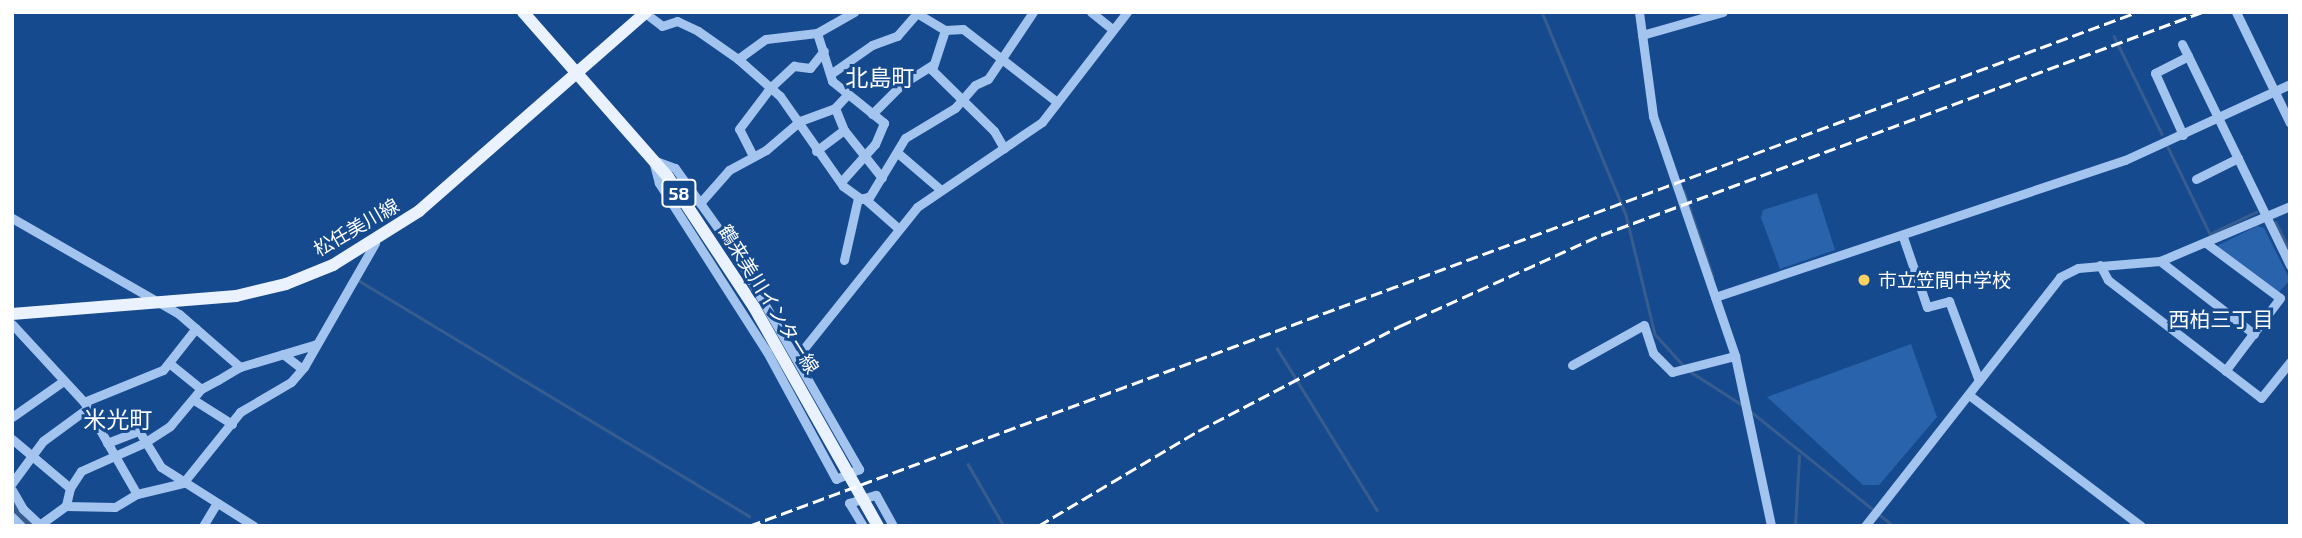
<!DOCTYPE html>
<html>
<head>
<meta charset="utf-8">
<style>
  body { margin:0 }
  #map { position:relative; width:2302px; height:538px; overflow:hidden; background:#164a8e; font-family:"Exo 2","Noto Sans JP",sans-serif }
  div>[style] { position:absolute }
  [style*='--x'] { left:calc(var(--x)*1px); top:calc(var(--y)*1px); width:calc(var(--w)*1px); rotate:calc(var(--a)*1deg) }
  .green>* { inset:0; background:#2963ac }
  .stream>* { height:2.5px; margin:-1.25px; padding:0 1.25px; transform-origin:1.25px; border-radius:1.25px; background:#375d8f }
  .river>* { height:16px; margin:-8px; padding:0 8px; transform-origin:8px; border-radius:8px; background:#375d8f }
  .minor>* { height:9px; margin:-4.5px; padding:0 4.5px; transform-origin:4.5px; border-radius:4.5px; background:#a2c4ef }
  .major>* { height:12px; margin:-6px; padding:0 6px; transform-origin:6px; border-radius:6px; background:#eaf2ff }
  .rail>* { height:2.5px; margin-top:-1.25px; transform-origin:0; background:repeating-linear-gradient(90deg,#fff 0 12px,transparent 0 17px) }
  .dots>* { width:19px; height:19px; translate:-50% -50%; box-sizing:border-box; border:4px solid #164a8e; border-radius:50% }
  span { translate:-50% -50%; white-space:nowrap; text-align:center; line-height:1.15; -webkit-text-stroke:6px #164a8e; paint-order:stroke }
  .shield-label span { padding:2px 5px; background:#164a8e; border:2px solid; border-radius:5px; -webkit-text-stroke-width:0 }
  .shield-label { font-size:18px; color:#fff; font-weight:700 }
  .street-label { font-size:19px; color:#fff }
  .poi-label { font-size:19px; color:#fff }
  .left { translate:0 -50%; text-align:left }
  .neighbourhood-label { font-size:21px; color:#fff }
  .quarter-label { font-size:23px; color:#fff }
  .frame { position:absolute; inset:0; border:14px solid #fff; pointer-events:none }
</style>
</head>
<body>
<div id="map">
  <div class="green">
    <i style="clip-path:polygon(1817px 193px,1835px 250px,1780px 269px,1761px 218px,1763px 210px)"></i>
    <i style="clip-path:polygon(2257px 226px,2264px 228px,2290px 280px,2279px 292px,2217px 246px)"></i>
    <i style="clip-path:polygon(1911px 344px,1937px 417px,1879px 485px,1863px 485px,1767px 397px)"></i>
  </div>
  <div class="stream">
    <i style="--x:1542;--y:12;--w:220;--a:67.5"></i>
    <i style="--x:1626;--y:215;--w:122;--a:76.3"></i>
    <i style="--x:1655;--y:334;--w:42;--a:47.9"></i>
    <i style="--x:2114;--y:36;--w:109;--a:63.9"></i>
    <i style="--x:2168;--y:147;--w:97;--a:64.2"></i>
    <i style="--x:2210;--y:234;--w:51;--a:-25.6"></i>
    <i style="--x:1684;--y:191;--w:90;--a:71.2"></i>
    <i style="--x:2276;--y:222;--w:32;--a:64"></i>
    <i style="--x:358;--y:280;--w:457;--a:31.1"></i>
    <i style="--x:1277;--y:348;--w:190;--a:58.3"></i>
    <i style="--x:1691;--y:372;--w:63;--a:32.7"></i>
    <i style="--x:1749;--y:410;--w:186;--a:38.7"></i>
    <i style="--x:968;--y:464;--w:72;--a:59.9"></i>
    <i style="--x:1795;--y:526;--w:70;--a:-86.7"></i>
  </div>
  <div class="river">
    <i style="--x:12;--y:507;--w:30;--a:40"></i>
  </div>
  <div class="minor">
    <i style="--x:915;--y:12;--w:35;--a:31"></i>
    <i style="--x:945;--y:30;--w:18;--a:-3"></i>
    <i style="--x:963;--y:29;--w:119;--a:37.8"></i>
    <i style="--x:1091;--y:12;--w:28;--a:39"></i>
    <i style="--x:1639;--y:12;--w:105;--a:82.3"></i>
    <i style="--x:1653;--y:116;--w:254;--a:71.1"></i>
    <i style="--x:1735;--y:356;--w:174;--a:78"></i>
    <i style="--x:2236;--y:12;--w:123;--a:64.1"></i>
    <i style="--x:645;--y:13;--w:21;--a:37"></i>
    <i style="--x:662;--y:26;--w:16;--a:-18"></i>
    <i style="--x:677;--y:21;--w:23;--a:25"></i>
    <i style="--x:698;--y:31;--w:49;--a:35"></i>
    <i style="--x:738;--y:59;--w:34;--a:-36"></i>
    <i style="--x:766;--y:39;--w:51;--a:-6.7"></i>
    <i style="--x:817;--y:33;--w:43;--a:-29.6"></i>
    <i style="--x:945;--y:30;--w:42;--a:108"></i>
    <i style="--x:932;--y:70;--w:87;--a:44.5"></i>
    <i style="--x:994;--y:131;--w:20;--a:60"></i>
    <i style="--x:817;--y:33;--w:50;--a:72.6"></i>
    <i style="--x:832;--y:81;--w:67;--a:38.9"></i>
    <i style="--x:884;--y:123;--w:23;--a:113"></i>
    <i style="--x:875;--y:144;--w:51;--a:131.8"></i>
    <i style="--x:1642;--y:35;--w:84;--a:-15.9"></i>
    <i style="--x:2182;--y:44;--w:13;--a:63"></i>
    <i style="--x:738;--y:59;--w:56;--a:41.4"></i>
    <i style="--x:780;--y:96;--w:110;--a:55"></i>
    <i style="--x:843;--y:186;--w:22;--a:36"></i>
    <i style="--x:861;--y:199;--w:9;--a:-18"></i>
    <i style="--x:870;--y:196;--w:68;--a:-58.9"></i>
    <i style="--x:905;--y:138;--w:58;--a:-31"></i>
    <i style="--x:955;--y:108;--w:30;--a:-49"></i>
    <i style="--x:975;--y:85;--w:14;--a:-25"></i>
    <i style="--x:988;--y:79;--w:81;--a:-56.1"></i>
    <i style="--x:832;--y:73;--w:49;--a:-35"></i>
    <i style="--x:872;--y:45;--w:27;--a:-20"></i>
    <i style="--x:897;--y:36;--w:30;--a:-49"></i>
    <i style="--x:847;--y:95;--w:18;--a:133"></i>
    <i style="--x:835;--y:108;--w:24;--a:68"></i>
    <i style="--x:844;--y:130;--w:61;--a:51.6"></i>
    <i style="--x:872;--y:114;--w:42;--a:-45"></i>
    <i style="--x:902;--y:84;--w:36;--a:-32"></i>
    <i style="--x:2183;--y:135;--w:68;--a:-114.3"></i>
    <i style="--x:2155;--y:73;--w:37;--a:-27"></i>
    <i style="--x:2188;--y:56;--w:233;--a:64"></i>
    <i style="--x:816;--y:151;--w:35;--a:-37"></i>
    <i style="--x:899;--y:154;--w:55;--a:40.6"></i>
    <i style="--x:753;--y:156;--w:30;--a:-117"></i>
    <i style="--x:739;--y:129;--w:51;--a:-52.9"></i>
    <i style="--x:770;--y:88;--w:33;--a:-43"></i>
    <i style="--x:794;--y:66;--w:16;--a:7"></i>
    <i style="--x:810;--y:68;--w:22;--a:-51"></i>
    <i style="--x:653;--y:160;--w:23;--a:20"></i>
    <i style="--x:675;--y:168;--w:100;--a:54.4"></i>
    <i style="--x:733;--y:249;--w:254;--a:60.2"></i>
    <i style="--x:859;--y:469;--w:25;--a:157"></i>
    <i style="--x:836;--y:479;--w:145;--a:-118.5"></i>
    <i style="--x:767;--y:352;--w:201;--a:-122.6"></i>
    <i style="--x:659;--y:183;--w:24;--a:-105"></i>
    <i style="--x:2196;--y:179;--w:47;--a:-26.6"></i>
    <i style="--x:864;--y:198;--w:45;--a:41.4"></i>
    <i style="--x:700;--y:203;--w:44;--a:-48.7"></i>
    <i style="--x:729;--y:170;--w:42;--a:-28.4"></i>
    <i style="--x:766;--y:150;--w:45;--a:-40.5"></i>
    <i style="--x:800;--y:121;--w:37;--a:-20"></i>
    <i style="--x:12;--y:218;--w:193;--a:29.9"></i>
    <i style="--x:179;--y:314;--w:81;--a:41"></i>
    <i style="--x:1903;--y:237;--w:74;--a:71.1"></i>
    <i style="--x:1927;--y:307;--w:23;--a:-15"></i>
    <i style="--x:1949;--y:301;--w:85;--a:69.4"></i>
    <i style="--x:2206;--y:243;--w:92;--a:36.6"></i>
    <i style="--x:2280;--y:298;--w:91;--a:127"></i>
    <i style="--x:844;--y:260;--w:64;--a:-77.3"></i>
    <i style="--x:2160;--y:261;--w:119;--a:37.8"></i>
    <i style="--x:2100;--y:265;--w:17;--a:62"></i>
    <i style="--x:2108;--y:280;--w:193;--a:37.6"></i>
    <i style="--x:2261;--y:398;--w:46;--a:-51.1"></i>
    <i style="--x:1715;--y:297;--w:432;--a:-18.5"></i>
    <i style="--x:2125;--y:160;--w:182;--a:-24.7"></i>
    <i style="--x:12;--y:324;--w:106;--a:47.3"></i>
    <i style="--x:84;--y:402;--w:106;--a:60.1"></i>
    <i style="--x:137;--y:494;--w:47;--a:-13.4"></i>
    <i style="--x:183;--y:483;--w:91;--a:-51.2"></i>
    <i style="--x:240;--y:412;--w:59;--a:-30.5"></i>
    <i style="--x:291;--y:382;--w:20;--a:-49"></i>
    <i style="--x:304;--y:367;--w:143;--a:-60.2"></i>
    <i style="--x:283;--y:354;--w:24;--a:38"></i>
    <i style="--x:797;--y:357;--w:192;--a:-51.3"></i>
    <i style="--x:917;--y:207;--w:151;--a:-34.2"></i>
    <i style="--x:1042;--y:122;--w:139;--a:-52.3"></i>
    <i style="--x:169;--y:363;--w:41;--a:39.1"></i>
    <i style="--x:1572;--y:365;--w:82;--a:-29.1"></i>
    <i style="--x:1644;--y:325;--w:29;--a:72"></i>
    <i style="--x:1653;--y:353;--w:27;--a:45"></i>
    <i style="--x:1672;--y:372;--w:65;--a:-14.3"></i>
    <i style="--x:1969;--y:395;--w:216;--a:37.3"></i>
    <i style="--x:194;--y:400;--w:45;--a:32.3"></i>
    <i style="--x:84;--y:402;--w:85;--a:-22.1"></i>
    <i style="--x:163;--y:370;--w:53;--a:-51.8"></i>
    <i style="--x:12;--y:417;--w:61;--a:-35"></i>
    <i style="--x:12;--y:439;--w:76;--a:40.2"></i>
    <i style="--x:70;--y:488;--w:18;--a:103"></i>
    <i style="--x:107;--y:443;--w:34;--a:-21"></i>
    <i style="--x:139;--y:431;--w:42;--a:58.6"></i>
    <i style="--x:161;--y:467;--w:110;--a:32.4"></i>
    <i style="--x:12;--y:483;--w:52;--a:-53.6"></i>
    <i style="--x:43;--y:441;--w:56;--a:-36.3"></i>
    <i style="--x:70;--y:488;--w:20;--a:-57"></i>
    <i style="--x:81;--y:471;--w:69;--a:-24"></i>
    <i style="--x:144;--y:443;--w:31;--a:-33"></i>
    <i style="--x:170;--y:426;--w:48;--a:-50"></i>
    <i style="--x:201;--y:389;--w:19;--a:-28"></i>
    <i style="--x:218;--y:380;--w:26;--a:-31"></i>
    <i style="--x:240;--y:367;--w:80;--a:-16.6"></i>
    <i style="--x:12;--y:490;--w:22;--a:60"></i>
    <i style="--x:23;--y:509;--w:23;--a:43"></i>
    <i style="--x:12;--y:517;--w:13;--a:45"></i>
    <i style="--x:38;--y:526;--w:34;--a:-36"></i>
    <i style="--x:66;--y:506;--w:49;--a:1.2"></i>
    <i style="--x:115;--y:507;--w:26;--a:-31"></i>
    <i style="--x:203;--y:526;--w:26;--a:-59"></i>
    <i style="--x:863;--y:526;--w:27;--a:-121"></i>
    <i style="--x:849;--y:503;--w:28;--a:-17"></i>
    <i style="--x:876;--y:495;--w:35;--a:61"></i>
    <i style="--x:1865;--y:526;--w:316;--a:-51.9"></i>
    <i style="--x:2060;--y:277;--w:20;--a:-27"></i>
    <i style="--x:2078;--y:268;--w:82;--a:-4.9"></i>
    <i style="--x:2160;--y:261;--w:141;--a:-22.9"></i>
  </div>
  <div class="major">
    <i style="--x:523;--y:12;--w:220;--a:48.7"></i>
    <i style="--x:668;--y:177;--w:156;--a:56.5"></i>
    <i style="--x:754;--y:307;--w:252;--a:60.5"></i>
    <i style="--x:12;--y:314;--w:225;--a:-4.6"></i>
    <i style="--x:236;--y:296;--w:51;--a:-13.5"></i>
    <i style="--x:286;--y:284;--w:51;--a:-22"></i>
    <i style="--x:333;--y:265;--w:102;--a:-32.1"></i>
    <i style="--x:419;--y:211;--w:302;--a:-41.2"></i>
  </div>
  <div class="rail">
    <i style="--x:749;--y:526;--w:1480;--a:-20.32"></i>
    <i style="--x:1038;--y:526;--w:186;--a:-30.7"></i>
    <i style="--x:1198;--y:431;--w:228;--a:-27.5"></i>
    <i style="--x:1400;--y:326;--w:221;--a:-24.4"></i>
    <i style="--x:1601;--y:235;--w:641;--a:-20.36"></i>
  </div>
  <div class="dots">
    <i style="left:1864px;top:280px;background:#ffd260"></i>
  </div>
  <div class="shield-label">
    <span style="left:679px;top:193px">58</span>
  </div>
  <div class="street-label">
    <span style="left:356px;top:227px;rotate:-30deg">松任美川線</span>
    <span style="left:769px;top:299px;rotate:58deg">鶴来美川インター線</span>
  </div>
  <div class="poi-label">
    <span class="left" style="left:1878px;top:280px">市立笠間中学校</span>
  </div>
  <div class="neighbourhood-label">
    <span style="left:2221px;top:319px">西柏三丁目</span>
  </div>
  <div class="quarter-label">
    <span style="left:880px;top:77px">北島町</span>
    <span style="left:118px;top:419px">米光町</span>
  </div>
  <div class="frame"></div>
</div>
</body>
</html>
